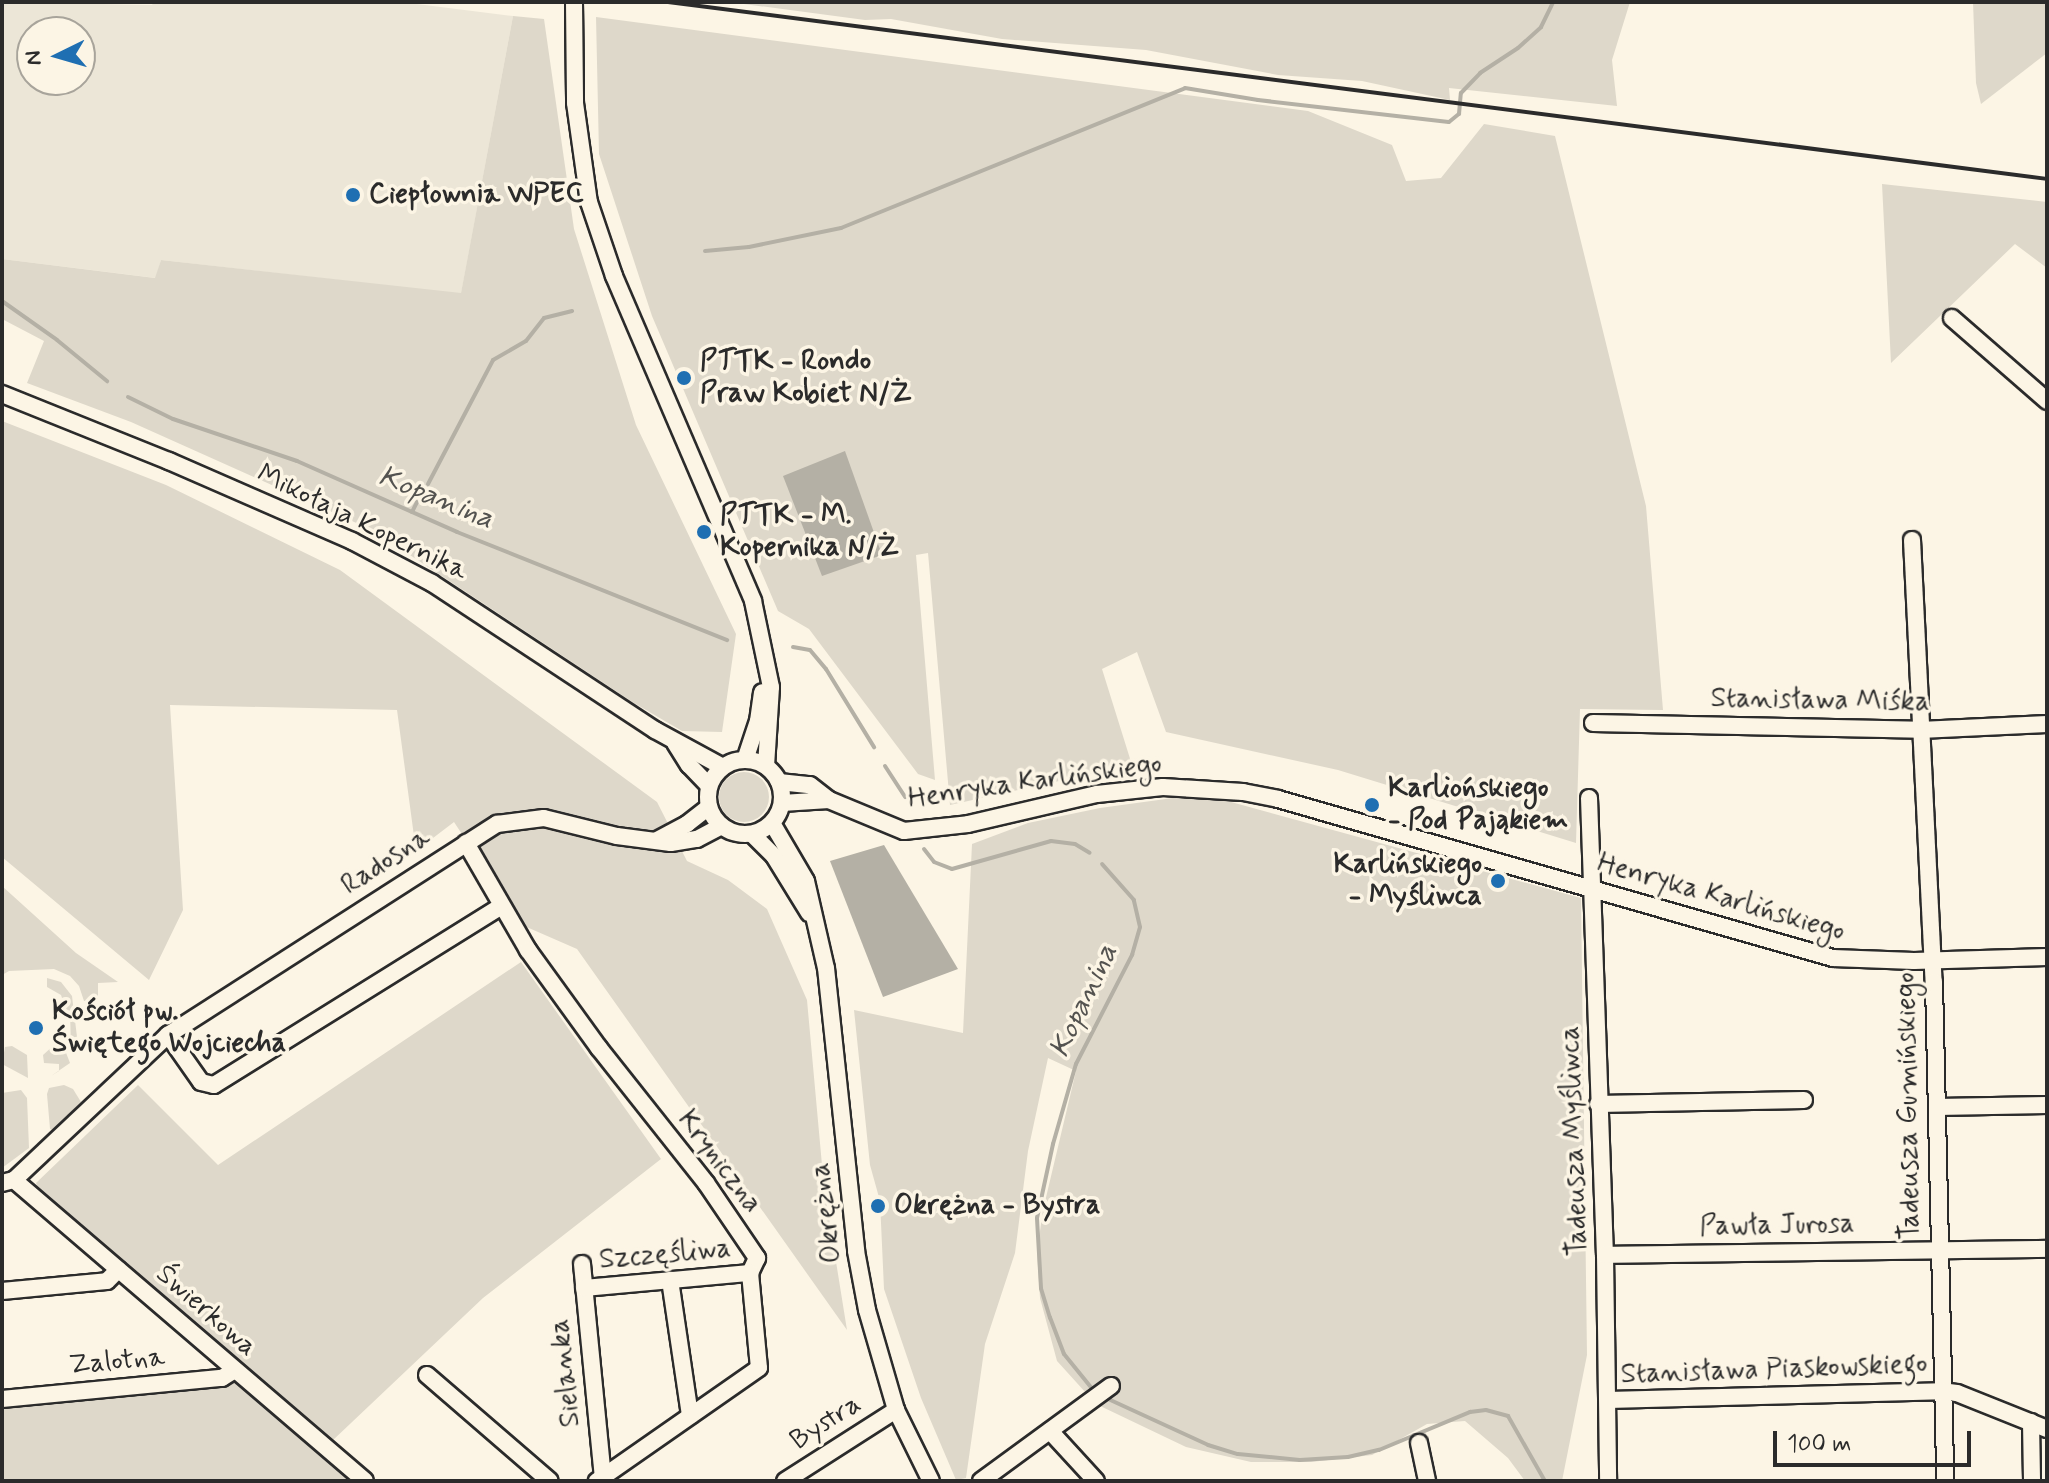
<!DOCTYPE html>
<html>
<head>
<meta charset="utf-8">
<style>
  body { margin:0 }
  #map { position:relative; width:2049px; height:1483px; overflow:hidden; background:#fcf5e5; font-family:Mynerve,sans-serif }
  div>[style] { position:absolute }
  [style*='--x'] { left:calc(var(--x)*1px); top:calc(var(--y)*1px); width:calc(var(--w)*1px); rotate:calc(var(--a)*1deg) }
  .built>* { inset:0; background:#ece6d7 }
  .green>* { inset:0; background:#ded8ca }
  .round { border-radius:50% }
  .water>* { inset:0; background:#b4b0a5 }
  .stream>* { height:4px; margin:-2px; padding:0 2px; transform-origin:2px; border-radius:2px; background:#b4b0a5 }
  .roads { filter:drop-shadow(2px 0 #2b2b2b) drop-shadow(-2px 0 #2b2b2b) drop-shadow(0 2px #2b2b2b) drop-shadow(0 -2px #2b2b2b) }
  .minor>* { height:16px; margin:-8px; padding:0 8px; transform-origin:8px; border-radius:8px; background:#fcf5e5 }
  .minor>.ring { margin:-8px; padding:0; box-sizing:content-box; background:none; border:16px solid #fcf5e5; border-radius:50% }
  .rail>* { height:4px; margin:-2px; padding:0 2px; transform-origin:2px; border-radius:2px; background:#2b2b2b }
  .dots>* { width:22px; height:22px; translate:-50% -50%; box-sizing:border-box; border:4px solid #fcf5e5; border-radius:50% }
  span { translate:-50% -50%; white-space:nowrap; text-align:center; line-height:1.15; -webkit-text-stroke:7px #fcf5e5; paint-order:stroke }
  .poi-label { font-size:28px; color:#2b2b2b; font-weight:700 }
  .left { translate:0 -50%; text-align:left }
  .right { translate:-100% -50%; text-align:right }
  .street-label { font-size:28px; color:#2b2b2b }
  .water-label { font-size:30px; color:#545350; font-style:italic }
  .frame { position:absolute; inset:0; border:4px solid #2b2b2b; pointer-events:none }
  .north { position:absolute; left:16px; top:16px; width:80px; height:80px; box-sizing:border-box; background:#fcf5e5; border:2px solid #a8a49b; border-radius:50%; rotate:265deg; font-size:22px; font-weight:700; line-height:32px; text-align:center; color:#2b2b2b }
  .north::after { content:''; display:block; margin:auto; width:28px; height:36px; background:#1f6fb2; clip-path:polygon(50% 0,100% 100%,50% 72%,0 100%) }
  .scale { position:absolute; left:1773px; top:1431px; width:198px; height:36px; box-sizing:border-box; border:4px solid #2b2b2b; border-top:0; padding-left:10px; font-size:24px; line-height:28px; white-space:nowrap; color:#2b2b2b; -webkit-text-stroke:6px #fcf5e5; paint-order:stroke }
</style>
</head>
<body>
<div id="map">
  <div class="built">
    <i style="clip-path:polygon(evenodd,2px 2px,152px 5px,154px 2px,401px 2px,513px 16px,461px 294px,161px 260px,156px 278px,2px 259px,2px 2px,32px 32px,80px 32px,80px 80px,32px 80px,32px 32px)"></i>
  </div>
  <div class="green">
    <i style="clip-path:polygon(729px 2px,1630px 2px,1612px 60px,1617px 106px,1449px 88px,1450px 100px,1362px 81px,1278px 75px,1146px 50px,1002px 39px,891px 19px,865px 20px)"></i>
    <i style="clip-path:polygon(1973px 2px,2047px 2px,2047px 53px,1981px 104px,1976px 83px)"></i>
    <i style="clip-path:polygon(513px 16px,544px 19px,574px 229px,636px 425px,736px 634px,722px 732px,682px 731px,634px 703px,372px 530px,131px 422px,27px 383px,44px 341px,2px 319px,2px 259px,155px 278px,161px 260px,461px 293px)"></i>
    <i style="clip-path:polygon(596px 17px,1308px 111px,1392px 145px,1406px 181px,1441px 178px,1484px 124px,1555px 136px,1646px 506px,1663px 710px,1580px 709px,1576px 843px,1338px 770px,1166px 732px,1137px 652px,1102px 669px,1132px 765px,950px 805px,928px 553px,916px 555px,935px 780px,918px 774px,809px 629px,778px 611px,652px 316px,599px 154px)"></i>
    <i style="clip-path:polygon(1882px 184px,2047px 202px,2047px 268px,2015px 244px,1891px 363px)"></i>
    <i style="clip-path:polygon(2px 421px,166px 485px,340px 570px,657px 802px,687px 861px,728px 880px,767px 909px,807px 1000px,824px 1187px,847px 1330px,577px 949px,522px 925px,454px 822px,416px 851px,397px 710px,170px 705px,183px 910px,149px 980px,2px 857px)"></i>
    <i class="round" style="left:719px;top:772px;width:50px;height:50px"></i>
    <i style="clip-path:polygon(1202px 794px,1581px 898px,1587px 1355px,1562px 1481px,1525px 1481px,1508px 1458px,1465px 1421px,1427px 1424px,1372px 1455px,1311px 1462px,1251px 1462px,1186px 1447px,1096px 1404px,1057px 1361px,1040px 1298px,1037px 1252px,1043px 1210px,1076px 1071px,1048px 1058px,1028px 1151px,1015px 1253px,985px 1344px,966px 1478px,956px 1480px,921px 1398px,884px 1289px,880px 1201px,870px 1165px,854px 1010px,963px 1033px,972px 844px,1028px 823px,1100px 808px)"></i>
    <i style="clip-path:polygon(2px 886px,76px 953px,118px 982px,98px 983px,98px 1001px,84px 1001px,79px 986px,70px 976px,54px 969px,9px 971px,2px 975px)"></i>
    <i style="clip-path:polygon(521px 962px,661px 1159px,483px 1298px,332px 1441px,43px 1199px,36px 1183px,138px 1085px,218px 1165px)"></i>
    <i style="clip-path:polygon(47px 978px,61px 982px,72px 996px,78px 1045px,75px 1054px,71px 1048px,70px 1011px,66px 1010px,61px 995px,47px 987px)"></i>
    <i style="clip-path:polygon(54px 1045px,63px 1045px,70px 1063px,51px 1076px,59px 1071px,59px 1064px,44px 1063px,43px 1055px)"></i>
    <i style="clip-path:polygon(12px 1046px,27px 1055px,28px 1078px,2px 1064px,5px 1047px)"></i>
    <i style="clip-path:polygon(64px 1085px,73px 1089px,81px 1102px,53px 1130px,50px 1129px,47px 1094px,49px 1088px)"></i>
    <i style="clip-path:polygon(21px 1090px,27px 1098px,29px 1148px,2px 1168px,2px 1093px)"></i>
    <i style="clip-path:polygon(240px 1381px,355px 1481px,2px 1481px,2px 1404px)"></i>
  </div>
  <div class="water">
    <i style="clip-path:polygon(845px 451px,882px 555px,822px 576px,783px 476px)"></i>
    <i style="clip-path:polygon(884px 845px,958px 969px,883px 997px,830px 861px)"></i>
  </div>
  <div class="stream">
    <i style="--x:705;--y:251;--w:44;--a:-5.2"></i>
    <i style="--x:749;--y:247;--w:94;--a:-11.7"></i>
    <i style="--x:841;--y:228;--w:371;--a:-22.1"></i>
    <i style="--x:1185;--y:88;--w:74;--a:9.3"></i>
    <i style="--x:1258;--y:100;--w:192;--a:6.6"></i>
    <i style="--x:1449;--y:122;--w:13;--a:-39"></i>
    <i style="--x:1459;--y:114;--w:21;--a:-85"></i>
    <i style="--x:1461;--y:93;--w:28;--a:-46"></i>
    <i style="--x:1480;--y:73;--w:45;--a:-33.3"></i>
    <i style="--x:1518;--y:48;--w:31;--a:-42"></i>
    <i style="--x:1541;--y:27;--w:28;--a:-64"></i>
    <i style="--x:2;--y:301;--w:67;--a:35.3"></i>
    <i style="--x:57;--y:340;--w:65;--a:39.4"></i>
    <i style="--x:128;--y:397;--w:50;--a:26.1"></i>
    <i style="--x:173;--y:419;--w:131;--a:18.7"></i>
    <i style="--x:297;--y:461;--w:175;--a:23.9"></i>
    <i style="--x:457;--y:532;--w:291;--a:21.8"></i>
    <i style="--x:428;--y:484;--w:140;--a:-62.3"></i>
    <i style="--x:493;--y:360;--w:38;--a:-30"></i>
    <i style="--x:526;--y:341;--w:29;--a:-52"></i>
    <i style="--x:544;--y:318;--w:29;--a:-14"></i>
    <i style="--x:412;--y:512;--w:11;--a:-63"></i>
    <i style="--x:793;--y:647;--w:17;--a:10"></i>
    <i style="--x:810;--y:650;--w:25;--a:50"></i>
    <i style="--x:826;--y:669;--w:92;--a:58.4"></i>
    <i style="--x:885;--y:766;--w:37;--a:57"></i>
    <i style="--x:924;--y:849;--w:16;--a:52"></i>
    <i style="--x:934;--y:862;--w:19;--a:21"></i>
    <i style="--x:952;--y:869;--w:103;--a:-15.8"></i>
    <i style="--x:1051;--y:841;--w:24;--a:7"></i>
    <i style="--x:1075;--y:844;--w:17;--a:31"></i>
    <i style="--x:1094;--y:1391;--w:48;--a:-129"></i>
    <i style="--x:1064;--y:1354;--w:39;--a:-111"></i>
    <i style="--x:1050;--y:1318;--w:31;--a:-107"></i>
    <i style="--x:1041;--y:1288;--w:70;--a:-93.3"></i>
    <i style="--x:1037;--y:1218;--w:76;--a:-77.8"></i>
    <i style="--x:1053;--y:1144;--w:83;--a:-74"></i>
    <i style="--x:1076;--y:1064;--w:123;--a:-62.8"></i>
    <i style="--x:1132;--y:955;--w:29;--a:-74"></i>
    <i style="--x:1140;--y:927;--w:28;--a:-103"></i>
    <i style="--x:1134;--y:900;--w:48;--a:-131.6"></i>
    <i style="--x:1106;--y:1398;--w:112;--a:24.7"></i>
    <i style="--x:1208;--y:1445;--w:31;--a:17"></i>
    <i style="--x:1238;--y:1454;--w:62;--a:5.5"></i>
    <i style="--x:1300;--y:1460;--w:48;--a:-3.6"></i>
    <i style="--x:1348;--y:1457;--w:32;--a:-13"></i>
    <i style="--x:1379;--y:1450;--w:99;--a:-22.7"></i>
    <i style="--x:1470;--y:1412;--w:16;--a:-7"></i>
    <i style="--x:1486;--y:1410;--w:23;--a:15"></i>
    <i style="--x:1508;--y:1416;--w:75;--a:60.4"></i>
  </div>
  <div class="roads">
    <div class="minor">
      <i style="--x:574;--y:2;--w:101;--a:89.4"></i>
      <i style="--x:575;--y:103;--w:100;--a:82"></i>
      <i style="--x:589;--y:202;--w:78;--a:71.3"></i>
      <i style="--x:614;--y:276;--w:353;--a:66.8"></i>
      <i style="--x:753;--y:601;--w:88;--a:78.2"></i>
      <i style="--x:771;--y:687;--w:79;--a:93.6"></i>
      <i style="--x:1952;--y:318;--w:126;--a:41.1"></i>
      <i style="--x:2;--y:394;--w:180;--a:21.9"></i>
      <i style="--x:169;--y:461;--w:200;--a:23.6"></i>
      <i style="--x:352;--y:541;--w:90;--a:27.7"></i>
      <i style="--x:432;--y:583;--w:267;--a:33.4"></i>
      <i style="--x:655;--y:730;--w:77;--a:28.6"></i>
      <i style="--x:1912;--y:540;--w:443;--a:87.2"></i>
      <i style="--x:1934;--y:982;--w:499;--a:88.7"></i>
      <i style="--x:1593;--y:723;--w:327;--a:1.2"></i>
      <i style="--x:1920;--y:730;--w:127;--a:-2.7"></i>
      <i style="--x:675;--y:743;--w:26;--a:58"></i>
      <i style="--x:689;--y:765;--w:29;--a:46"></i>
      <i class="ring" style="left:708px;top:760px;width:58px;height:58px"></i>
      <i style="--x:745;--y:760;--w:41;--a:-71.6"></i>
      <i style="--x:758;--y:721;--w:29;--a:-82"></i>
      <i style="--x:779;--y:782;--w:31;--a:6"></i>
      <i style="--x:810;--y:785;--w:24;--a:38"></i>
      <i style="--x:829;--y:800;--w:81;--a:22.5"></i>
      <i style="--x:904;--y:831;--w:64;--a:-6.2"></i>
      <i style="--x:968;--y:824;--w:132;--a:-13.1"></i>
      <i style="--x:1097;--y:794;--w:66;--a:-6.1"></i>
      <i style="--x:1163;--y:787;--w:80;--a:3.6"></i>
      <i style="--x:1243;--y:792;--w:36;--a:11"></i>
      <i style="--x:1278;--y:799;--w:577;--a:15.99"></i>
      <i style="--x:1833;--y:958;--w:81;--a:2.1"></i>
      <i style="--x:1914;--y:961;--w:133;--a:-1.7"></i>
      <i style="--x:1589;--y:798;--w:457;--a:88"></i>
      <i style="--x:1605;--y:1255;--w:226;--a:89.2"></i>
      <i style="--x:782;--y:803;--w:47;--a:-3.7"></i>
      <i style="--x:772;--y:823;--w:67;--a:59.6"></i>
      <i style="--x:806;--y:881;--w:89;--a:77.1"></i>
      <i style="--x:826;--y:968;--w:285;--a:83.9"></i>
      <i style="--x:856;--y:1251;--w:60;--a:79.4"></i>
      <i style="--x:867;--y:1310;--w:104;--a:73.8"></i>
      <i style="--x:896;--y:1410;--w:79;--a:63.8"></i>
      <i style="--x:752;--y:834;--w:31;--a:45"></i>
      <i style="--x:774;--y:856;--w:67;--a:58.4"></i>
      <i style="--x:657;--y:840;--w:34;--a:-28"></i>
      <i style="--x:687;--y:824;--w:28;--a:-38"></i>
      <i style="--x:466;--y:843;--w:124;--a:59.9"></i>
      <i style="--x:528;--y:950;--w:121;--a:54.1"></i>
      <i style="--x:599;--y:1048;--w:172;--a:51.6"></i>
      <i style="--x:706;--y:1183;--w:91;--a:55.8"></i>
      <i style="--x:757;--y:1258;--w:17;--a:115"></i>
      <i style="--x:750;--y:1273;--w:95;--a:84.6"></i>
      <i style="--x:759;--y:1368;--w:198;--a:145.1"></i>
      <i style="--x:168;--y:1035;--w:57;--a:54.9"></i>
      <i style="--x:201;--y:1082;--w:13;--a:13"></i>
      <i style="--x:214;--y:1085;--w:337;--a:-31.9"></i>
      <i style="--x:1598;--y:1104;--w:206;--a:-1.1"></i>
      <i style="--x:1937;--y:1107;--w:110;--a:-1"></i>
      <i style="--x:14;--y:1180;--w:462;--a:40.6"></i>
      <i style="--x:2;--y:1183;--w:12;--a:-14"></i>
      <i style="--x:14;--y:1180;--w:212;--a:-43.3"></i>
      <i style="--x:168;--y:1035;--w:391;--a:-32.7"></i>
      <i style="--x:497;--y:824;--w:47;--a:-7.3"></i>
      <i style="--x:544;--y:818;--w:75;--a:13.9"></i>
      <i style="--x:617;--y:836;--w:54;--a:7.4"></i>
      <i style="--x:671;--y:843;--w:26;--a:-9"></i>
      <i style="--x:697;--y:839;--w:27;--a:-28"></i>
      <i style="--x:1605;--y:1255;--w:442;--a:-0.8"></i>
      <i style="--x:582;--y:1264;--w:214;--a:84.4"></i>
      <i style="--x:670;--y:1280;--w:137;--a:81.6"></i>
      <i style="--x:584;--y:1288;--w:167;--a:-5.2"></i>
      <i style="--x:2;--y:1291;--w:105;--a:-5.4"></i>
      <i style="--x:107;--y:1281;--w:16;--a:-45"></i>
      <i style="--x:427;--y:1375;--w:162;--a:40.8"></i>
      <i style="--x:2;--y:1399;--w:221;--a:-5.5"></i>
      <i style="--x:222;--y:1378;--w:15;--a:-32"></i>
      <i style="--x:1608;--y:1400;--w:333;--a:-1.5"></i>
      <i style="--x:1941;--y:1391;--w:16;--a:7"></i>
      <i style="--x:1957;--y:1393;--w:97;--a:21.8"></i>
      <i style="--x:2031;--y:1422;--w:59;--a:89"></i>
      <i style="--x:1050;--y:1431;--w:68;--a:47.4"></i>
      <i style="--x:1419;--y:1443;--w:39;--a:78"></i>
      <i style="--x:785;--y:1481;--w:132;--a:-32.6"></i>
      <i style="--x:981;--y:1481;--w:161;--a:-36.2"></i>
    </div>
  </div>
  <div class="rail">
    <i style="--x:668;--y:2;--w:1390;--a:7.31"></i>
  </div>
  <div class="dots">
    <i style="left:353px;top:195px;background:#1f6fb2"></i>
    <i style="left:684px;top:378px;background:#1f6fb2"></i>
    <i style="left:704px;top:532px;background:#1f6fb2"></i>
    <i style="left:1372px;top:805px;background:#1f6fb2"></i>
    <i style="left:1498px;top:881px;background:#1f6fb2"></i>
    <i style="left:36px;top:1028px;background:#1f6fb2"></i>
    <i style="left:878px;top:1206px;background:#1f6fb2"></i>
  </div>
  <div class="poi-label">
    <span class="left" style="left:369px;top:195px">Ciepłownia WPEC</span>
    <span class="left" style="left:700px;top:378px">PTTK - Rondo<br>Praw Kobiet N/Ż</span>
    <span class="left" style="left:720px;top:532px">PTTK - M.<br>Kopernika N/Ż</span>
    <span class="left" style="left:1388px;top:805px">Karliońskiego<br>- Pod Pająkiem</span>
    <span class="right" style="left:1482px;top:881px">Karlińskiego<br>- Myśliwca</span>
    <span class="left" style="left:52px;top:1028px">Kościół pw.<br>Świętego Wojciecha</span>
    <span class="left" style="left:894px;top:1206px">Okrężna - Bystra</span>
  </div>
  <div class="street-label">
    <span style="left:362px;top:523px;rotate:26deg">Mikołaja Kopernika</span>
    <span style="left:1820px;top:701px;rotate:1deg">Stanisława Miśka</span>
    <span style="left:1035px;top:782px;rotate:-8deg">Henryka Karlińskiego</span>
    <span style="left:386px;top:862px;rotate:-33deg">Radosna</span>
    <span style="left:1721px;top:898px;rotate:16deg">Henryka Karlińskiego</span>
    <span style="left:1909px;top:1106px;rotate:-91deg">Tadeusza Gumińskiego</span>
    <span style="left:1575px;top:1141px;rotate:-92deg">Tadeusza Myśliwca</span>
    <span style="left:719px;top:1162px;rotate:53deg">Kryniczna</span>
    <span style="left:827px;top:1213px;rotate:-97deg">Okrężna</span>
    <span style="left:1777px;top:1226px;rotate:-1deg">Pawła Jurosa</span>
    <span style="left:665px;top:1255px;rotate:-5deg">Szczęśliwa</span>
    <span style="left:206px;top:1311px;rotate:41deg">Świerkowa</span>
    <span style="left:117px;top:1362px;rotate:-5deg">Zalotna</span>
    <span style="left:1774px;top:1370px;rotate:-2deg">Stanisława Piaskowskiego</span>
    <span style="left:566px;top:1373px;rotate:-96deg">Sielanka</span>
    <span style="left:826px;top:1423px;rotate:-33deg">Bystra</span>
  </div>
  <div class="water-label">
    <span style="left:436px;top:498px;rotate:22deg">Kopanina</span>
    <span style="left:1084px;top:1001px;rotate:-65deg">Kopanina</span>
  </div>
  <div class="frame"></div>
  <div class="north">N</div>
  <div class="scale">100 m</div>
</div>
</body>
</html>
